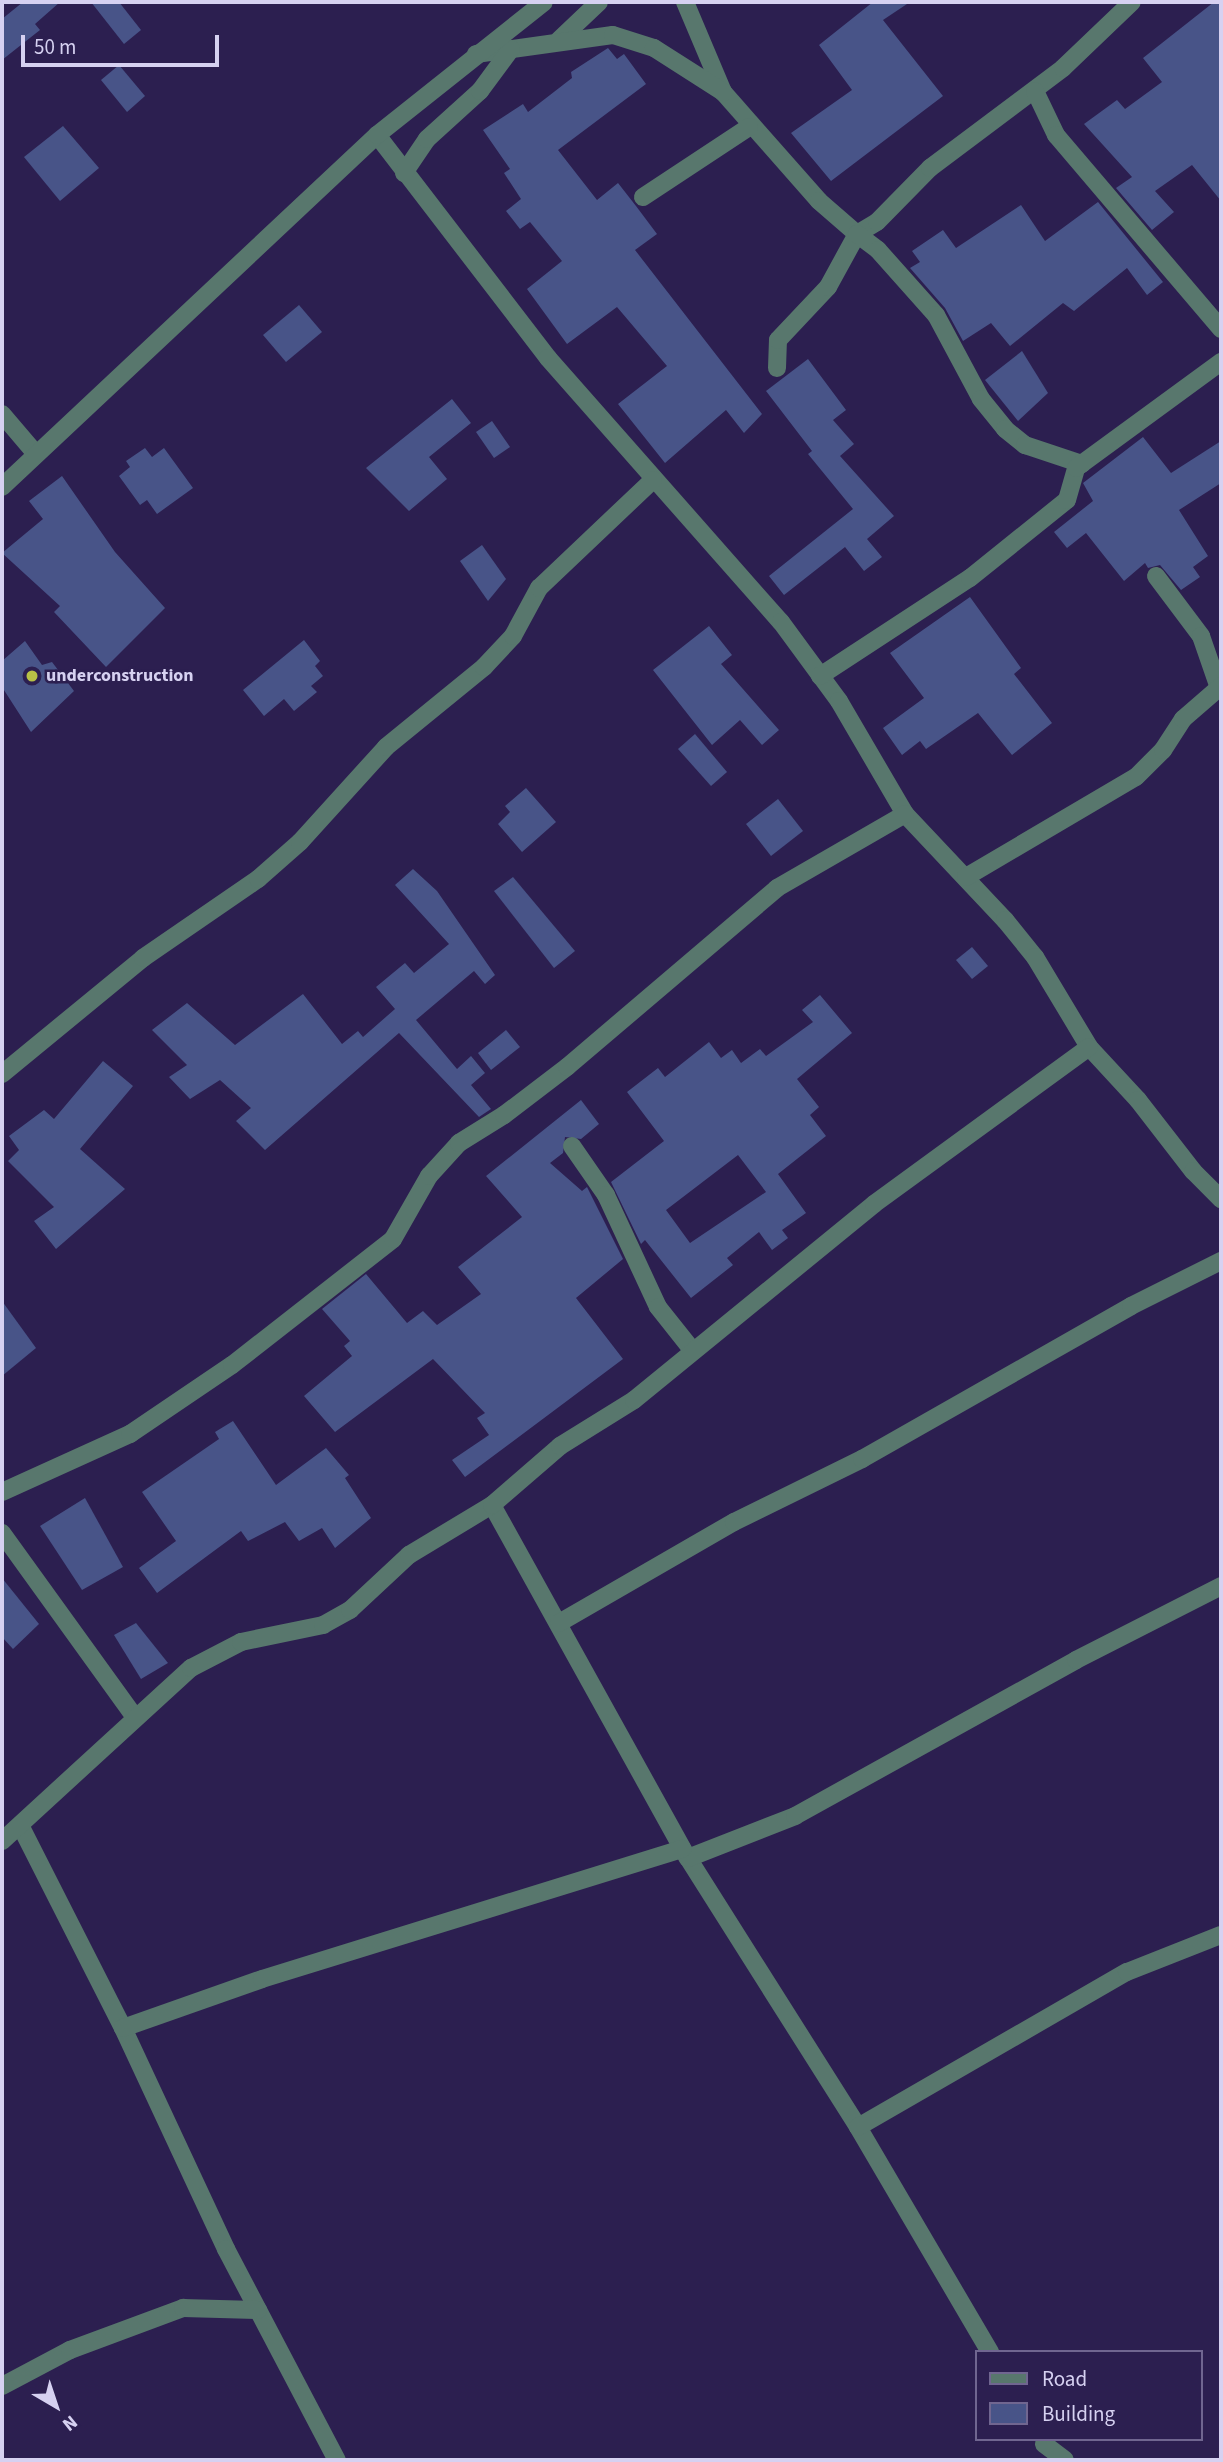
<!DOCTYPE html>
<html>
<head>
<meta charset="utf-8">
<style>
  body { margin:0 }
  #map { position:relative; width:1223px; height:2462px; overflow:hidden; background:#2c1f50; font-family:"Source Sans 3",sans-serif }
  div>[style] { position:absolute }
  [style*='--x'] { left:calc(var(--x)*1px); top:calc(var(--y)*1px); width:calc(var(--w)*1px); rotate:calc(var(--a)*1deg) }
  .building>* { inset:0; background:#485488 }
  .minor>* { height:18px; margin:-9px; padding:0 9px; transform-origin:9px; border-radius:9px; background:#58776d }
  .dots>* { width:19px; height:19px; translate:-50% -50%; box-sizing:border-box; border:4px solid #2c1f50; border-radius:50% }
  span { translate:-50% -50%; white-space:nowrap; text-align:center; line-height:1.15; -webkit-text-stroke:5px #2c1f50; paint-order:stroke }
  .poi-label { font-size:18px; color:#d6d1f1; font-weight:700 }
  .left { translate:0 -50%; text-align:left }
  .frame { position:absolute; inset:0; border:4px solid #d6d1f1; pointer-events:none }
  .legend { position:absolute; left:975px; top:2350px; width:228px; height:91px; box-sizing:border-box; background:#2c1f50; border:2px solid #706690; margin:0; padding:9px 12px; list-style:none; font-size:21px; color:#d6d1f1 }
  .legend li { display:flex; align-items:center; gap:14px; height:35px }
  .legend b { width:35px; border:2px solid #706690 }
  .north { position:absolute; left:21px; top:2371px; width:70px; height:70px; -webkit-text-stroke:5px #2c1f50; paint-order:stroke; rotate:141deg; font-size:19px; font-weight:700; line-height:28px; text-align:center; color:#d6d1f1 }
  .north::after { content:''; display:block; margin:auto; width:24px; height:32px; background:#d6d1f1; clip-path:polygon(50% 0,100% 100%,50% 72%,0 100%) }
  .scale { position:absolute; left:21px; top:35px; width:198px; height:32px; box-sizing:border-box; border:4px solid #d6d1f1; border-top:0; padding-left:9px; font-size:21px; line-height:24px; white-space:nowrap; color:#d6d1f1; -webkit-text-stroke:5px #2c1f50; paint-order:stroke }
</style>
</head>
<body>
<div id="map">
  <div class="building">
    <i style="clip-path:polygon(23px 2px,60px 2px,35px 24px,40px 30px,2px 60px,2px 19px)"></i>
    <i style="clip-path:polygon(91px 2px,119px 2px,141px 30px,124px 44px)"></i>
    <i style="clip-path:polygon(873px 2px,910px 2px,883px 20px,943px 96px,831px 181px,791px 133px,852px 90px,819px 45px)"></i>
    <i style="clip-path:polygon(1214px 2px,1221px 2px,1221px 201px,1192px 165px,1155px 191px,1174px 212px,1152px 230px,1116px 188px,1132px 177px,1084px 124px,1117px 100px,1125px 109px,1162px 82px,1143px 58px)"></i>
    <i style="clip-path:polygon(608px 48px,617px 59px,624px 54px,646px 84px,558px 150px,597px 200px,618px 183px,636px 206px,657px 234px,635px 250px,762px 414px,744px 433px,726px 410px,665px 463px,618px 404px,667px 366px,617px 307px,567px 344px,527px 289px,562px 261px,530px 222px,520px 229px,506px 211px,521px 199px,504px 173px,510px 169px,483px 130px,523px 104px,528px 112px,572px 78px,571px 72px)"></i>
    <i style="clip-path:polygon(119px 65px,145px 96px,127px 112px,101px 80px)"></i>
    <i style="clip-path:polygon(63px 126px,99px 168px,60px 201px,24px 157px)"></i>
    <i style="clip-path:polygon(1098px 202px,1163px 282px,1147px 295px,1127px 268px,1074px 311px,1063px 303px,1010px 346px,991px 323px,963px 341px,945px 308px,910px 268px,920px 262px,912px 251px,943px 230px,956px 248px,1021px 205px,1045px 241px)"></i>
    <i style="clip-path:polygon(299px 305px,322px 332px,286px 362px,263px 335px)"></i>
    <i style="clip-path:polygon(1022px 351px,1048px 393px,1018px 421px,985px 380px)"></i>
    <i style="clip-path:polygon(808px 359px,846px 410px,833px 420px,854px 444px,840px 456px,894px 516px,867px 539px,882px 557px,864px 571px,845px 547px,784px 595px,769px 576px,853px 509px,808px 454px,812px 451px,766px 391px)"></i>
    <i style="clip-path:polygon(452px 399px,471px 423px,429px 457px,447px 479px,409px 511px,366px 468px)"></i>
    <i style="clip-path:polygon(492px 421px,510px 447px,494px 458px,476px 432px)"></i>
    <i style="clip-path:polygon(1143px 437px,1171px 473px,1221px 441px,1221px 483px,1179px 510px,1208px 556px,1193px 567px,1200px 577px,1181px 590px,1160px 565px,1148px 568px,1145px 563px,1124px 581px,1086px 533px,1067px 548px,1054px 532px,1093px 501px,1083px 483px)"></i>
    <i style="clip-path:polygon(145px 448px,152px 457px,164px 448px,193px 488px,157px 514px,147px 500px,140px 505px,119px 476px,130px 467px,126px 461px)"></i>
    <i style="clip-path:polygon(62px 476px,115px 552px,165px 608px,106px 667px,54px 612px,60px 606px,2px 553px,43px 519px,29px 501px)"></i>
    <i style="clip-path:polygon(482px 545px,506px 579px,488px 601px,460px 561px)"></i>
    <i style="clip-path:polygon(970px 597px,1021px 668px,1014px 674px,1052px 723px,1012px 755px,978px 713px,926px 749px,920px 741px,902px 755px,883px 728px,924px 698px,890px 653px)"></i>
    <i style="clip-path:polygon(709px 626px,732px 655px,721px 664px,779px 730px,762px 745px,740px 720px,712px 745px,653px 670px)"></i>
    <i style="clip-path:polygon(304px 640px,320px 661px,315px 666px,323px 676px,311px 686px,317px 692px,294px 711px,284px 699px,264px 716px,243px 690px)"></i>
    <i style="clip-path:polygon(25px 641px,42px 665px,52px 662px,74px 691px,31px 732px,2px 687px,2px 661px)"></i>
    <i style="clip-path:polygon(695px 734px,727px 772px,711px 786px,678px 749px)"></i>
    <i style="clip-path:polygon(526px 788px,556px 822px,522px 852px,498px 824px,510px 812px,505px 806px)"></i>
    <i style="clip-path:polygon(778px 799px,803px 831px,771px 856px,746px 824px)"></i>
    <i style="clip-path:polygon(413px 869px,437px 891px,495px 975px,485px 984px,474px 971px,416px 1020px,457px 1069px,471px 1056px,485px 1073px,471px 1085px,491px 1109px,479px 1117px,399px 1033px,265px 1150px,236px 1121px,251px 1108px,220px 1080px,190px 1099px,169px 1077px,187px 1065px,152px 1030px,187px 1003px,235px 1045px,303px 994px,342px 1044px,358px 1031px,363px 1037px,395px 1009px,376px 987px,405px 963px,414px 973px,449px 944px,395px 885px)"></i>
    <i style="clip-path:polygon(513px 877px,575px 951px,554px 968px,494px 891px)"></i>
    <i style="clip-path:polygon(972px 947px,988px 966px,972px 979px,956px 960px)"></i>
    <i style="clip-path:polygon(evenodd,820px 995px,852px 1033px,797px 1079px,819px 1107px,810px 1115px,826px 1136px,778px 1174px,806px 1213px,782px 1230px,788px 1238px,772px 1250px,759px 1232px,727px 1258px,733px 1265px,691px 1298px,645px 1240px,641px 1244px,611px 1182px,664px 1141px,627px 1092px,658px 1068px,665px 1077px,709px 1042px,721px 1058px,732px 1050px,741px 1063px,760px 1049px,766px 1056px,813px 1022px,802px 1010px,820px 995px,738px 1155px,766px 1192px,690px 1243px,666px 1210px,738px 1155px)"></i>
    <i style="clip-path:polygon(506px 1030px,520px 1047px,491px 1070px,478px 1053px)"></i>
    <i style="clip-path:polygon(103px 1061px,133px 1086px,80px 1149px,125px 1189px,56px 1249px,34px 1221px,54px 1207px,8px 1161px,19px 1150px,9px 1136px,44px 1110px,54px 1119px)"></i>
    <i style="clip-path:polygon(581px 1100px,599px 1124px,581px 1139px,565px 1137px,563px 1153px,550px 1163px,582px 1191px,587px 1187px,623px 1259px,576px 1298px,623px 1359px,465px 1477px,452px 1460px,489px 1435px,477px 1418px,485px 1413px,433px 1359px,335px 1432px,304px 1396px,352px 1356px,344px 1346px,350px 1341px,322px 1309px,366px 1274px,407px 1323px,423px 1311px,437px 1325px,481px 1294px,458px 1267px,522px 1217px,486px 1176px)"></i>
    <i style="clip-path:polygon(2px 1301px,36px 1348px,2px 1376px)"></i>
    <i style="clip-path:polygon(233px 1421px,276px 1485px,326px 1448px,349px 1475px,345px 1478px,371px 1518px,335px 1548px,322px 1528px,299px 1541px,285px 1522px,248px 1541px,241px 1531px,157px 1593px,139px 1568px,176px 1541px,142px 1492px,219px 1439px,215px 1432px)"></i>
    <i style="clip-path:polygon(85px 1498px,123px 1567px,82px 1590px,40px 1526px)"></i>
    <i style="clip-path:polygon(2px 1578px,39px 1624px,13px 1649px,2px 1637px)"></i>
    <i style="clip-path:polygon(136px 1623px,168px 1663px,141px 1679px,114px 1635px)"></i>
  </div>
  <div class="minor">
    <i style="--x:685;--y:2;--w:98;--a:67.1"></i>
    <i style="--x:723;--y:92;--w:145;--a:48.6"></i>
    <i style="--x:819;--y:201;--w:50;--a:41"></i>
    <i style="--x:857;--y:234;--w:23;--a:-31"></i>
    <i style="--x:877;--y:222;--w:76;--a:-45.5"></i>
    <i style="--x:930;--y:168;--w:166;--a:-36.9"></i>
    <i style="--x:1063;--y:68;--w:95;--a:-43.7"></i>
    <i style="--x:559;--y:40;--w:55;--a:-43.5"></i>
    <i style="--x:476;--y:54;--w:138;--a:-7.9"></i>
    <i style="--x:613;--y:35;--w:43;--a:17.6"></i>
    <i style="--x:654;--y:48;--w:82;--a:32.5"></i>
    <i style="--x:1035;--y:91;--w:49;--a:64.5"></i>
    <i style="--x:1056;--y:135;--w:255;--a:49.6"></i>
    <i style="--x:377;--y:135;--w:281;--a:52.5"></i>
    <i style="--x:548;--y:358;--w:352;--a:48.6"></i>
    <i style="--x:781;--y:622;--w:98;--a:53.7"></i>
    <i style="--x:839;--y:701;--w:131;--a:59.7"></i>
    <i style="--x:905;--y:814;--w:146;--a:46.7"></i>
    <i style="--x:1005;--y:920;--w:48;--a:51"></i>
    <i style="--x:1035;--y:957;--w:105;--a:59"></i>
    <i style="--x:1089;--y:1047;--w:72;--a:47.2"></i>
    <i style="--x:1138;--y:1100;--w:90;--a:52.2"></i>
    <i style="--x:1193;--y:1171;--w:40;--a:45"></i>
    <i style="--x:404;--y:173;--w:41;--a:-55.9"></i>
    <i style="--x:427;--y:139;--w:72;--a:-42.2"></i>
    <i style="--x:480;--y:91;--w:52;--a:-53.6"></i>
    <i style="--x:643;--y:197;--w:127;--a:-33.4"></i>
    <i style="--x:777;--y:368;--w:28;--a:-88"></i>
    <i style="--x:778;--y:340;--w:73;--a:-46.7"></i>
    <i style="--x:828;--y:287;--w:60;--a:-61.3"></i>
    <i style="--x:857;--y:234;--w:26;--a:37"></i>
    <i style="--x:878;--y:250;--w:87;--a:48.3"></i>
    <i style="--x:936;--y:315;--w:95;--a:61.8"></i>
    <i style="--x:981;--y:399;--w:38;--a:51"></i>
    <i style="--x:1005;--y:429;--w:26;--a:39"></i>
    <i style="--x:1025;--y:445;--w:60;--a:18.4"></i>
    <i style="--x:2;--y:414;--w:52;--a:49.6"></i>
    <i style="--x:2;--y:487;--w:514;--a:-43.19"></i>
    <i style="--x:377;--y:135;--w:213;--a:-38.5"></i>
    <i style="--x:1156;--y:576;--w:75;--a:53.1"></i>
    <i style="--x:1201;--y:636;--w:55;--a:70.9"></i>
    <i style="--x:820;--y:676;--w:179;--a:-33.2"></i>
    <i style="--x:970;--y:578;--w:124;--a:-38.8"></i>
    <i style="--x:1067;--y:500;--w:33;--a:-74"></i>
    <i style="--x:1076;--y:468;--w:180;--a:-36.2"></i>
    <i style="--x:966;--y:877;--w:197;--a:-30.5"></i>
    <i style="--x:1136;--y:777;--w:38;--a:-45"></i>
    <i style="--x:1163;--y:750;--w:37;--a:-57"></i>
    <i style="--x:1183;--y:719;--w:50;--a:-41"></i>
    <i style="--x:2;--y:1074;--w:183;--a:-39.4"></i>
    <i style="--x:143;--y:958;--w:140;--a:-34.5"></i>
    <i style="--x:258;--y:879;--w:56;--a:-41.4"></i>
    <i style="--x:300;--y:842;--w:128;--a:-47.8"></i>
    <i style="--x:386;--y:747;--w:127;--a:-39.2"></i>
    <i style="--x:484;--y:667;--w:42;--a:-46.9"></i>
    <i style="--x:513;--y:636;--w:55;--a:-61.6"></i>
    <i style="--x:539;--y:588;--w:157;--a:-43.5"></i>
    <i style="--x:572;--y:1146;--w:60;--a:55.2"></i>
    <i style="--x:606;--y:1195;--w:123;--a:65.1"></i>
    <i style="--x:658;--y:1307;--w:56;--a:51.5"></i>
    <i style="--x:2;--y:1492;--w:141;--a:-24.4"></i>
    <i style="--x:130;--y:1434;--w:123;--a:-34.1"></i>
    <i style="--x:232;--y:1365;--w:204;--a:-38"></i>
    <i style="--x:393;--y:1239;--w:73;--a:-60.3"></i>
    <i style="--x:429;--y:1176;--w:45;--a:-47.7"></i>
    <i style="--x:459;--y:1143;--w:53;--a:-31.9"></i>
    <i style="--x:504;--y:1115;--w:79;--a:-37.3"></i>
    <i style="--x:567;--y:1067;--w:276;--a:-40.4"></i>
    <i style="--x:777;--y:888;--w:148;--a:-30"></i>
    <i style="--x:492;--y:1505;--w:404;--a:61"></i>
    <i style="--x:688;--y:1858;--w:318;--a:57.7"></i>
    <i style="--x:858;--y:2127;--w:261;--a:59.6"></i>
    <i style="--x:2;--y:1533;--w:226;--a:54.2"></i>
    <i style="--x:559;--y:1623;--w:202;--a:-30"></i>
    <i style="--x:734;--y:1522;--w:143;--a:-26.2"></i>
    <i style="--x:862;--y:1459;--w:309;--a:-29.6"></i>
    <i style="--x:1131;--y:1306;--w:101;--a:-26.6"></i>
    <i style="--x:21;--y:1827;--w:225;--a:63.1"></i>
    <i style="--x:123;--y:2028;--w:244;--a:65"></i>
    <i style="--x:226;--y:2249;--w:238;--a:62.3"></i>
    <i style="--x:2;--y:1841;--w:256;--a:-42.5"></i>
    <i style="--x:191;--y:1668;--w:56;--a:-27.5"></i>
    <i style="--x:241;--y:1642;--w:84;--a:-11.7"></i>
    <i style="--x:323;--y:1625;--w:31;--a:-29"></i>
    <i style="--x:350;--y:1610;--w:81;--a:-43"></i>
    <i style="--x:409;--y:1555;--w:97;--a:-31.1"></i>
    <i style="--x:492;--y:1505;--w:90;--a:-40.9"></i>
    <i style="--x:560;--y:1446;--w:87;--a:-31.9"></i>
    <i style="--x:634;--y:1400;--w:310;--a:-39.2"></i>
    <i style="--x:874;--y:1204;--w:266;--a:-36.1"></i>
    <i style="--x:688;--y:1858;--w:115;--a:-21.4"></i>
    <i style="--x:795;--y:1816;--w:321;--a:-29"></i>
    <i style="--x:1076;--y:1660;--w:163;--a:-27"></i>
    <i style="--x:123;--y:2028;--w:147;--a:-19.4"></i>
    <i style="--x:262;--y:1979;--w:440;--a:-17.2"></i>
    <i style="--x:858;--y:2127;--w:310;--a:-30"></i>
    <i style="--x:1127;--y:1972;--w:101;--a:-21.5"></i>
    <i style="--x:2;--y:2386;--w:77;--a:-27.9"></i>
    <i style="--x:70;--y:2350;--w:121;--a:-20.4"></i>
    <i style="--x:183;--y:2308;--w:75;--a:1.5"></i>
    <i style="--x:1044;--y:2444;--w:26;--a:37"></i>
  </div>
  <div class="dots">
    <i style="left:32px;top:676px;background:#b8c146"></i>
  </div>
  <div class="poi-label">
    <span class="left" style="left:46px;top:676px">underconstruction</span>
  </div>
  <div class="frame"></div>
  <ul class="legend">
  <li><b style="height:9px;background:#58776d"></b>Road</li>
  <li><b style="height:19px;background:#485488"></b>Building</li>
  </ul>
  <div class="north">N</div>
  <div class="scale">50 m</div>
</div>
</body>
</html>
